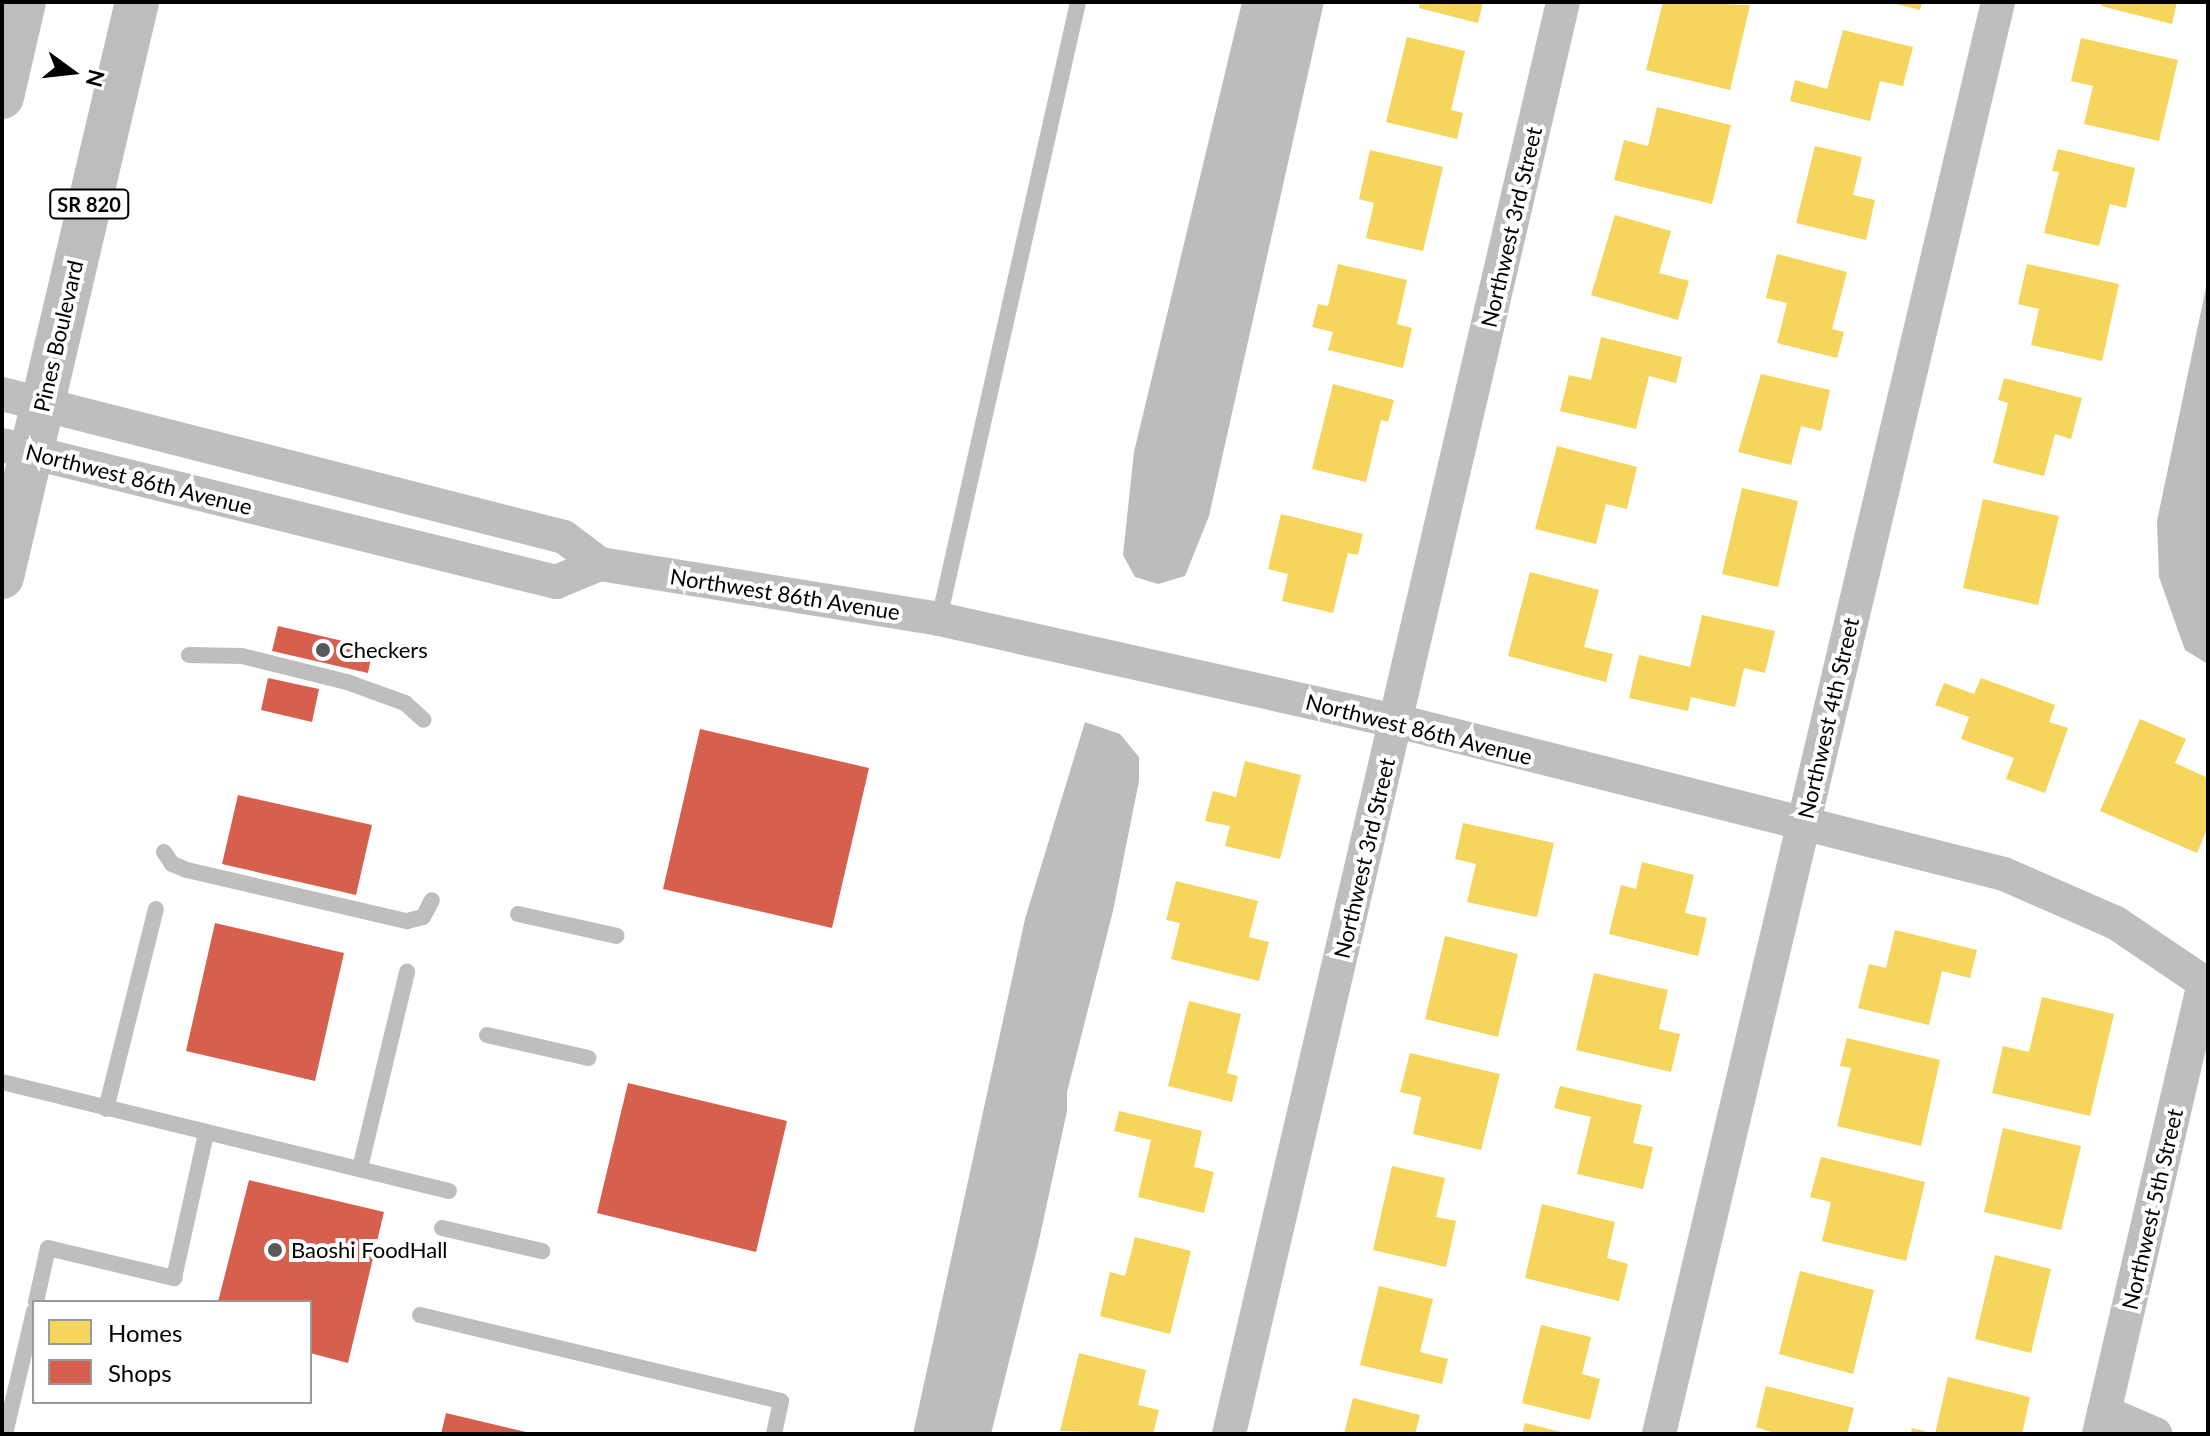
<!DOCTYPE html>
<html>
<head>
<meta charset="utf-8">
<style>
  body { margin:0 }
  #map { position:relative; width:2210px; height:1436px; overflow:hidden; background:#fff; font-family:Lato,sans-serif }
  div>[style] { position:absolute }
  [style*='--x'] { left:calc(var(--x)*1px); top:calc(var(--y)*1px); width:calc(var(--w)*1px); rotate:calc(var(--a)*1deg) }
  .water>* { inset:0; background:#bcbcbc }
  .homes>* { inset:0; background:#f6d55c }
  .shops>* { inset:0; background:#d6604d }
  .lane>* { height:16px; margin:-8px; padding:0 8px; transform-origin:8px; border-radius:8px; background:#bebebe }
  .street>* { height:34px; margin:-17px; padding:0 17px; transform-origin:17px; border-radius:17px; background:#bebebe }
  .highway>* { height:44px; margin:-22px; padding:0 22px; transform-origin:22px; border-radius:22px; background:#bdbdbd }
  .dots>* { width:22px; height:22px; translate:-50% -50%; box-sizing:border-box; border:4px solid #fff; border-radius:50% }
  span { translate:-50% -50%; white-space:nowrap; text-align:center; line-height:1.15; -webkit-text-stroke:8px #fff; paint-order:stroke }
  .shield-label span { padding:2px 6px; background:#fff; border:2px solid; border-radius:6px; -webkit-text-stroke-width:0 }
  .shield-label { font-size:20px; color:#000; font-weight:700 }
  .street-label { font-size:22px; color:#000 }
  .poi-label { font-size:22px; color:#000 }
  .left { translate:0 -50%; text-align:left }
  .frame { position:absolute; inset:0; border:4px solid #000; pointer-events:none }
  .legend { position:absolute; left:32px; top:1300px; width:280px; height:104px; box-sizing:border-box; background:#fff; border:2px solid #999; margin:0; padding:10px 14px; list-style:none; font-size:24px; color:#000 }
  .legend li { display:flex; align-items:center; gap:16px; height:40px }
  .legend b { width:40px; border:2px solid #999 }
  .north { position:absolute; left:32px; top:32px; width:80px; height:80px; -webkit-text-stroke:6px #fff; paint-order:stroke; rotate:105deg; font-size:22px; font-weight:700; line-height:32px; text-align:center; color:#000 }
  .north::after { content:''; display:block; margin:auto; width:28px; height:36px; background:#000; clip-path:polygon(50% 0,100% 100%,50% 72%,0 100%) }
</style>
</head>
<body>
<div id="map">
  <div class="water">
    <i style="clip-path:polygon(1242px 2px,1324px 2px,1209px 516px,1185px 576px,1158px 584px,1135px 577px,1123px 555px,1134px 452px)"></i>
    <i style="clip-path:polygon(2208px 278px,2208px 664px,2185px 650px,2159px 577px,2157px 521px)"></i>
    <i style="clip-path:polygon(1085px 722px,1120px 734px,1139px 757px,1139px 781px,1113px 911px,1067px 1092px,1067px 1111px,1038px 1245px,991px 1434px,913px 1434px,1025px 919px)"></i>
  </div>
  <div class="homes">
    <i style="clip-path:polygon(1420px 2px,1483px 2px,1478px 23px,1419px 8px)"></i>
    <i style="clip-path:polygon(1663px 2px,1750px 5px,1730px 90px,1646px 70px)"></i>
    <i style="clip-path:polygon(1889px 2px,1922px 2px,1920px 10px)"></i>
    <i style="clip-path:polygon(2102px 2px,2177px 2px,2172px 24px,2101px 6px)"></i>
    <i style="clip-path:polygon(1843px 30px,1913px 47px,1903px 86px,1880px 81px,1870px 121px,1790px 101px,1795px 80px,1827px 89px)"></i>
    <i style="clip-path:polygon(1407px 37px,1465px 51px,1451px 110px,1463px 113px,1457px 139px,1386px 122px)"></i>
    <i style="clip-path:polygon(2081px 38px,2178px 60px,2159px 141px,2084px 124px,2093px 86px,2071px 81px)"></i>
    <i style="clip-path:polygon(1657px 107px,1731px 125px,1712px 204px,1614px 180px,1624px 140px,1648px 146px)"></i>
    <i style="clip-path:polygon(1815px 146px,1862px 157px,1853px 195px,1875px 200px,1866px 240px,1796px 223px)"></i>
    <i style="clip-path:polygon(2058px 149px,2135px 168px,2126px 208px,2110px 204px,2099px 246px,2044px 233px,2059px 172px,2052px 171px)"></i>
    <i style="clip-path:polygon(1370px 150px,1443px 167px,1423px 251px,1366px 238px,1374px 203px,1359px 199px)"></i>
    <i style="clip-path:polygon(1615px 215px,1671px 231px,1659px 273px,1689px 281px,1678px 320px,1591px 295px)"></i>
    <i style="clip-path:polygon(1777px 254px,1847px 272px,1832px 329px,1844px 332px,1837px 358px,1777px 343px,1787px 303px,1766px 298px)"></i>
    <i style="clip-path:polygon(1338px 264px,1407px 280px,1397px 324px,1412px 328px,1403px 368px,1328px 350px,1333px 332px,1312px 327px,1318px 304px,1328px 306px)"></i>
    <i style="clip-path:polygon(2027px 264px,2119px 284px,2102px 361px,2031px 345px,2039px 309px,2018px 304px)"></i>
    <i style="clip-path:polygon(1601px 337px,1682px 357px,1676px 383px,1649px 376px,1636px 429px,1560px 411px,1569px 375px,1591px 380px)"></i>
    <i style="clip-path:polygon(1761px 374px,1830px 390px,1821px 431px,1801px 426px,1791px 465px,1738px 452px)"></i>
    <i style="clip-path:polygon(2004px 378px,2082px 398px,2071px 439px,2055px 434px,2044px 476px,1993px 463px,2008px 403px,1998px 400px)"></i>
    <i style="clip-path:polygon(1333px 384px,1394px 400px,1388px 422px,1381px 420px,1366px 482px,1312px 469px)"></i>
    <i style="clip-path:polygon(1557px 446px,1637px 467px,1627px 509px,1606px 504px,1596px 544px,1535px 529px)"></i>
    <i style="clip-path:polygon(1742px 488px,1798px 501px,1778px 587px,1722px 574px)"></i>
    <i style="clip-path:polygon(1983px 499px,2059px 516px,2038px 605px,1963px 588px)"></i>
    <i style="clip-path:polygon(1281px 514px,1363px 534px,1358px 555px,1348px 553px,1333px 613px,1282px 601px,1288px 574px,1268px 569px)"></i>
    <i style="clip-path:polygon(1530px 572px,1599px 590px,1584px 647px,1613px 654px,1606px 682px,1508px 656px)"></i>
    <i style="clip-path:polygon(1702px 615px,1775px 631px,1765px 673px,1744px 668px,1735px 707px,1691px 697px,1688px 711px,1629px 698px,1639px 655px,1690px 667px)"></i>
    <i style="clip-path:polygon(1981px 678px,2055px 705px,2049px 722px,2068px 728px,2045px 793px,2006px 779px,2014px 758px,1961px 739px,1969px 717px,1935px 705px,1944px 683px,1974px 694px)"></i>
    <i style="clip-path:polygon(2140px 719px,2186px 739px,2175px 763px,2208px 778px,2208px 827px,2197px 853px,2100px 811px)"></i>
    <i style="clip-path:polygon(1245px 761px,1301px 775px,1280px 859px,1225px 846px,1230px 826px,1205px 821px,1213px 791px,1236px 797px)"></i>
    <i style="clip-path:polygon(1463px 823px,1554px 843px,1537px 917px,1467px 902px,1476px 864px,1455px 859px)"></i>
    <i style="clip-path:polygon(1642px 862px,1694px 875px,1685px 913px,1707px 918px,1698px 956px,1609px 934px,1621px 885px,1636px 889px)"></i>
    <i style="clip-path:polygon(1176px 881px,1258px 901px,1249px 937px,1269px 942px,1259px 981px,1171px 959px,1180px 923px,1166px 920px)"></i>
    <i style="clip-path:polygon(1895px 930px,1977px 950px,1970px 978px,1942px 971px,1929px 1025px,1858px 1008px,1869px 964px,1886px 968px)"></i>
    <i style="clip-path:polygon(1445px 936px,1518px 954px,1498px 1037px,1425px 1019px)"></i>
    <i style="clip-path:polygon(1594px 973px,1668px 990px,1659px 1029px,1680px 1034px,1671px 1072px,1576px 1050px)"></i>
    <i style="clip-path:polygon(2042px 997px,2114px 1014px,2090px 1116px,1992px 1093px,2003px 1046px,2029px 1052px)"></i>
    <i style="clip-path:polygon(1189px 1001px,1241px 1014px,1227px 1073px,1238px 1076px,1232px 1102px,1168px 1086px)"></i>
    <i style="clip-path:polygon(1847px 1038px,1940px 1060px,1921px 1146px,1837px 1126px,1851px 1068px,1840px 1066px)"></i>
    <i style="clip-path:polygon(1410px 1053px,1500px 1074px,1481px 1150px,1413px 1134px,1421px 1097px,1400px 1092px)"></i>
    <i style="clip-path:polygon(1560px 1086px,1642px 1105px,1633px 1143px,1653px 1147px,1643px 1189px,1577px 1174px,1591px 1117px,1554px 1108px)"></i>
    <i style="clip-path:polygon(1119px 1111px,1202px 1131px,1194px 1167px,1214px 1172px,1204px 1213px,1138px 1197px,1151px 1140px,1114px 1131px)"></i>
    <i style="clip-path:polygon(2003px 1128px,2081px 1146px,2061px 1230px,1984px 1212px)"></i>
    <i style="clip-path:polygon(1821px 1157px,1925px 1182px,1906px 1261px,1822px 1241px,1831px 1202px,1810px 1197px)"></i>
    <i style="clip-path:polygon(1392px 1166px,1445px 1178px,1436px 1217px,1456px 1221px,1446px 1267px,1373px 1250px)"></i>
    <i style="clip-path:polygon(1542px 1204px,1615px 1222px,1607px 1258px,1628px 1264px,1619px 1301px,1525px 1278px)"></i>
    <i style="clip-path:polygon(1135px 1237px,1191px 1251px,1170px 1334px,1100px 1316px,1110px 1272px,1125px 1276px)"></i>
    <i style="clip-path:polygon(1995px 1255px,2051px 1269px,2031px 1353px,1975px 1339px)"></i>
    <i style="clip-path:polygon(1800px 1271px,1874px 1290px,1853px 1374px,1779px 1354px)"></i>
    <i style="clip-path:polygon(1379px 1286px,1433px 1299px,1420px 1352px,1448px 1359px,1442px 1384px,1360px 1365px)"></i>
    <i style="clip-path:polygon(1541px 1325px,1591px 1337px,1582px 1374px,1600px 1379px,1590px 1420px,1522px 1403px)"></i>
    <i style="clip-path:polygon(1079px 1353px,1146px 1370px,1138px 1405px,1159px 1410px,1153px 1434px,1060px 1431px)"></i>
    <i style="clip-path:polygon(1948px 1377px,2030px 1397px,2022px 1434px,1935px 1434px)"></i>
    <i style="clip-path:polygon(1766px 1386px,1854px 1408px,1847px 1434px,1777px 1434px,1756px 1427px)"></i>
    <i style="clip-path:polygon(1353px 1398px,1420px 1415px,1415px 1434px,1344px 1434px)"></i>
    <i style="clip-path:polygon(1525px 1423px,1565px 1433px,1565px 1434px,1522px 1434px)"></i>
    <i style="clip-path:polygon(1912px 1428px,1931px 1433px,1931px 1434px,1911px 1434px)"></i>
  </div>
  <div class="shops">
    <i style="clip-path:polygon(278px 626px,373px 648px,368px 673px,272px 651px)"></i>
    <i style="clip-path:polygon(268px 678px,319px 689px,312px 722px,261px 710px)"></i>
    <i style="clip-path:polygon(700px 729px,869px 768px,832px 928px,663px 889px)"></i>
    <i style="clip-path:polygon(238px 795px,372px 825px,356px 895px,222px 864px)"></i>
    <i style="clip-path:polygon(215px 923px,344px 953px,315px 1081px,186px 1051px)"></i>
    <i style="clip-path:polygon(628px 1083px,787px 1121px,756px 1252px,597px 1213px)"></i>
    <i style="clip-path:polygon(249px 1180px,384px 1212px,348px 1363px,310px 1353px,310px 1302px,218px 1302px)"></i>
    <i style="clip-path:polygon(446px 1413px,530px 1433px,530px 1434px,441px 1434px)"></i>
  </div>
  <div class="lane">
    <i style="--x:939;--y:619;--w:632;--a:-77.3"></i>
    <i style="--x:189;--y:655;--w:53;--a:1.1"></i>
    <i style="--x:242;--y:656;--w:108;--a:13.9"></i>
    <i style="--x:347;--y:682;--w:62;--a:19.9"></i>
    <i style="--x:405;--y:703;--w:25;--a:42"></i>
    <i style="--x:164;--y:852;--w:14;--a:56"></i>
    <i style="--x:172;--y:864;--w:16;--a:22"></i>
    <i style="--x:187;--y:870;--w:226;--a:13.1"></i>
    <i style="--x:407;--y:921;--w:16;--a:-14"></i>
    <i style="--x:423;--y:917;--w:19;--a:-62"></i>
    <i style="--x:518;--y:914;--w:101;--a:12.5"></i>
    <i style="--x:487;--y:1035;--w:104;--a:12.8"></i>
    <i style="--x:2;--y:1082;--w:460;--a:13.7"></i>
    <i style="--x:106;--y:1109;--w:206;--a:-76"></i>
    <i style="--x:360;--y:1168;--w:202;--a:-76.5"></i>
    <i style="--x:442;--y:1228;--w:103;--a:13"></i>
    <i style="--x:36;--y:1302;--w:55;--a:-77.5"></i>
    <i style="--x:48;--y:1248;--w:130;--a:13.4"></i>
    <i style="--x:174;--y:1278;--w:148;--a:-77.5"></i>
    <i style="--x:420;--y:1315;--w:371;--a:13.4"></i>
    <i style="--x:781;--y:1401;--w:34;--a:102"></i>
    <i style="--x:5;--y:1434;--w:126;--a:-76.7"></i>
  </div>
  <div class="street">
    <i style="--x:2;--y:394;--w:580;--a:14.28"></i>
    <i style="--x:564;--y:537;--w:45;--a:36.9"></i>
    <i style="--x:600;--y:564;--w:343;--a:9.2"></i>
    <i style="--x:939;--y:619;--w:469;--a:12.6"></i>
    <i style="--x:1397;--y:721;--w:626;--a:14.15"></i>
    <i style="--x:2004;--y:874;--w:122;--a:23.6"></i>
    <i style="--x:2116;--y:923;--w:111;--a:34"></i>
    <i style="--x:2;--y:445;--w:571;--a:13.89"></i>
    <i style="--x:556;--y:582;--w:48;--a:-22.2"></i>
    <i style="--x:2104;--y:1412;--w:56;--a:23.3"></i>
    <i style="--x:1229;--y:1434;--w:1470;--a:-76.87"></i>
    <i style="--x:1659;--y:1434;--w:1472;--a:-76.68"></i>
    <i style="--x:2099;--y:1434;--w:462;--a:-76.9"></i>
  </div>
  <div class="highway">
    <i style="--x:2;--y:97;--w:98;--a:-77"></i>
    <i style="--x:2;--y:577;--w:591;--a:-76.79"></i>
  </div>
  <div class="dots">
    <i style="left:323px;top:650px;background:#595959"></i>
    <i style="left:275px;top:1250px;background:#595959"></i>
  </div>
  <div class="shield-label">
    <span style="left:89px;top:204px">SR 820</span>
  </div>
  <div class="street-label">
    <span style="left:1511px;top:227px;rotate:-77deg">Northwest 3rd Street</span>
    <span style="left:58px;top:336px;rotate:-77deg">Pines Boulevard</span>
    <span style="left:139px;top:479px;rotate:14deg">Northwest 86th Avenue</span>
    <span style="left:785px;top:594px;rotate:9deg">Northwest 86th Avenue</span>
    <span style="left:1828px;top:718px;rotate:-77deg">Northwest 4th Street</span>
    <span style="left:1419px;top:729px;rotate:14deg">Northwest 86th Avenue</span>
    <span style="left:1364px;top:858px;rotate:-77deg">Northwest 3rd Street</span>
    <span style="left:2152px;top:1209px;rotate:-77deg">Northwest 5th Street</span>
  </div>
  <div class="poi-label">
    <span class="left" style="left:339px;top:650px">Checkers</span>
    <span class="left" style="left:291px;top:1250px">Baoshi FoodHall</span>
  </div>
  <div class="frame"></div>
  <ul class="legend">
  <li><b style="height:22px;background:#f6d55c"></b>Homes</li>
  <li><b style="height:22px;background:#d6604d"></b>Shops</li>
  </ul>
  <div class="north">N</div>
</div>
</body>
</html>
